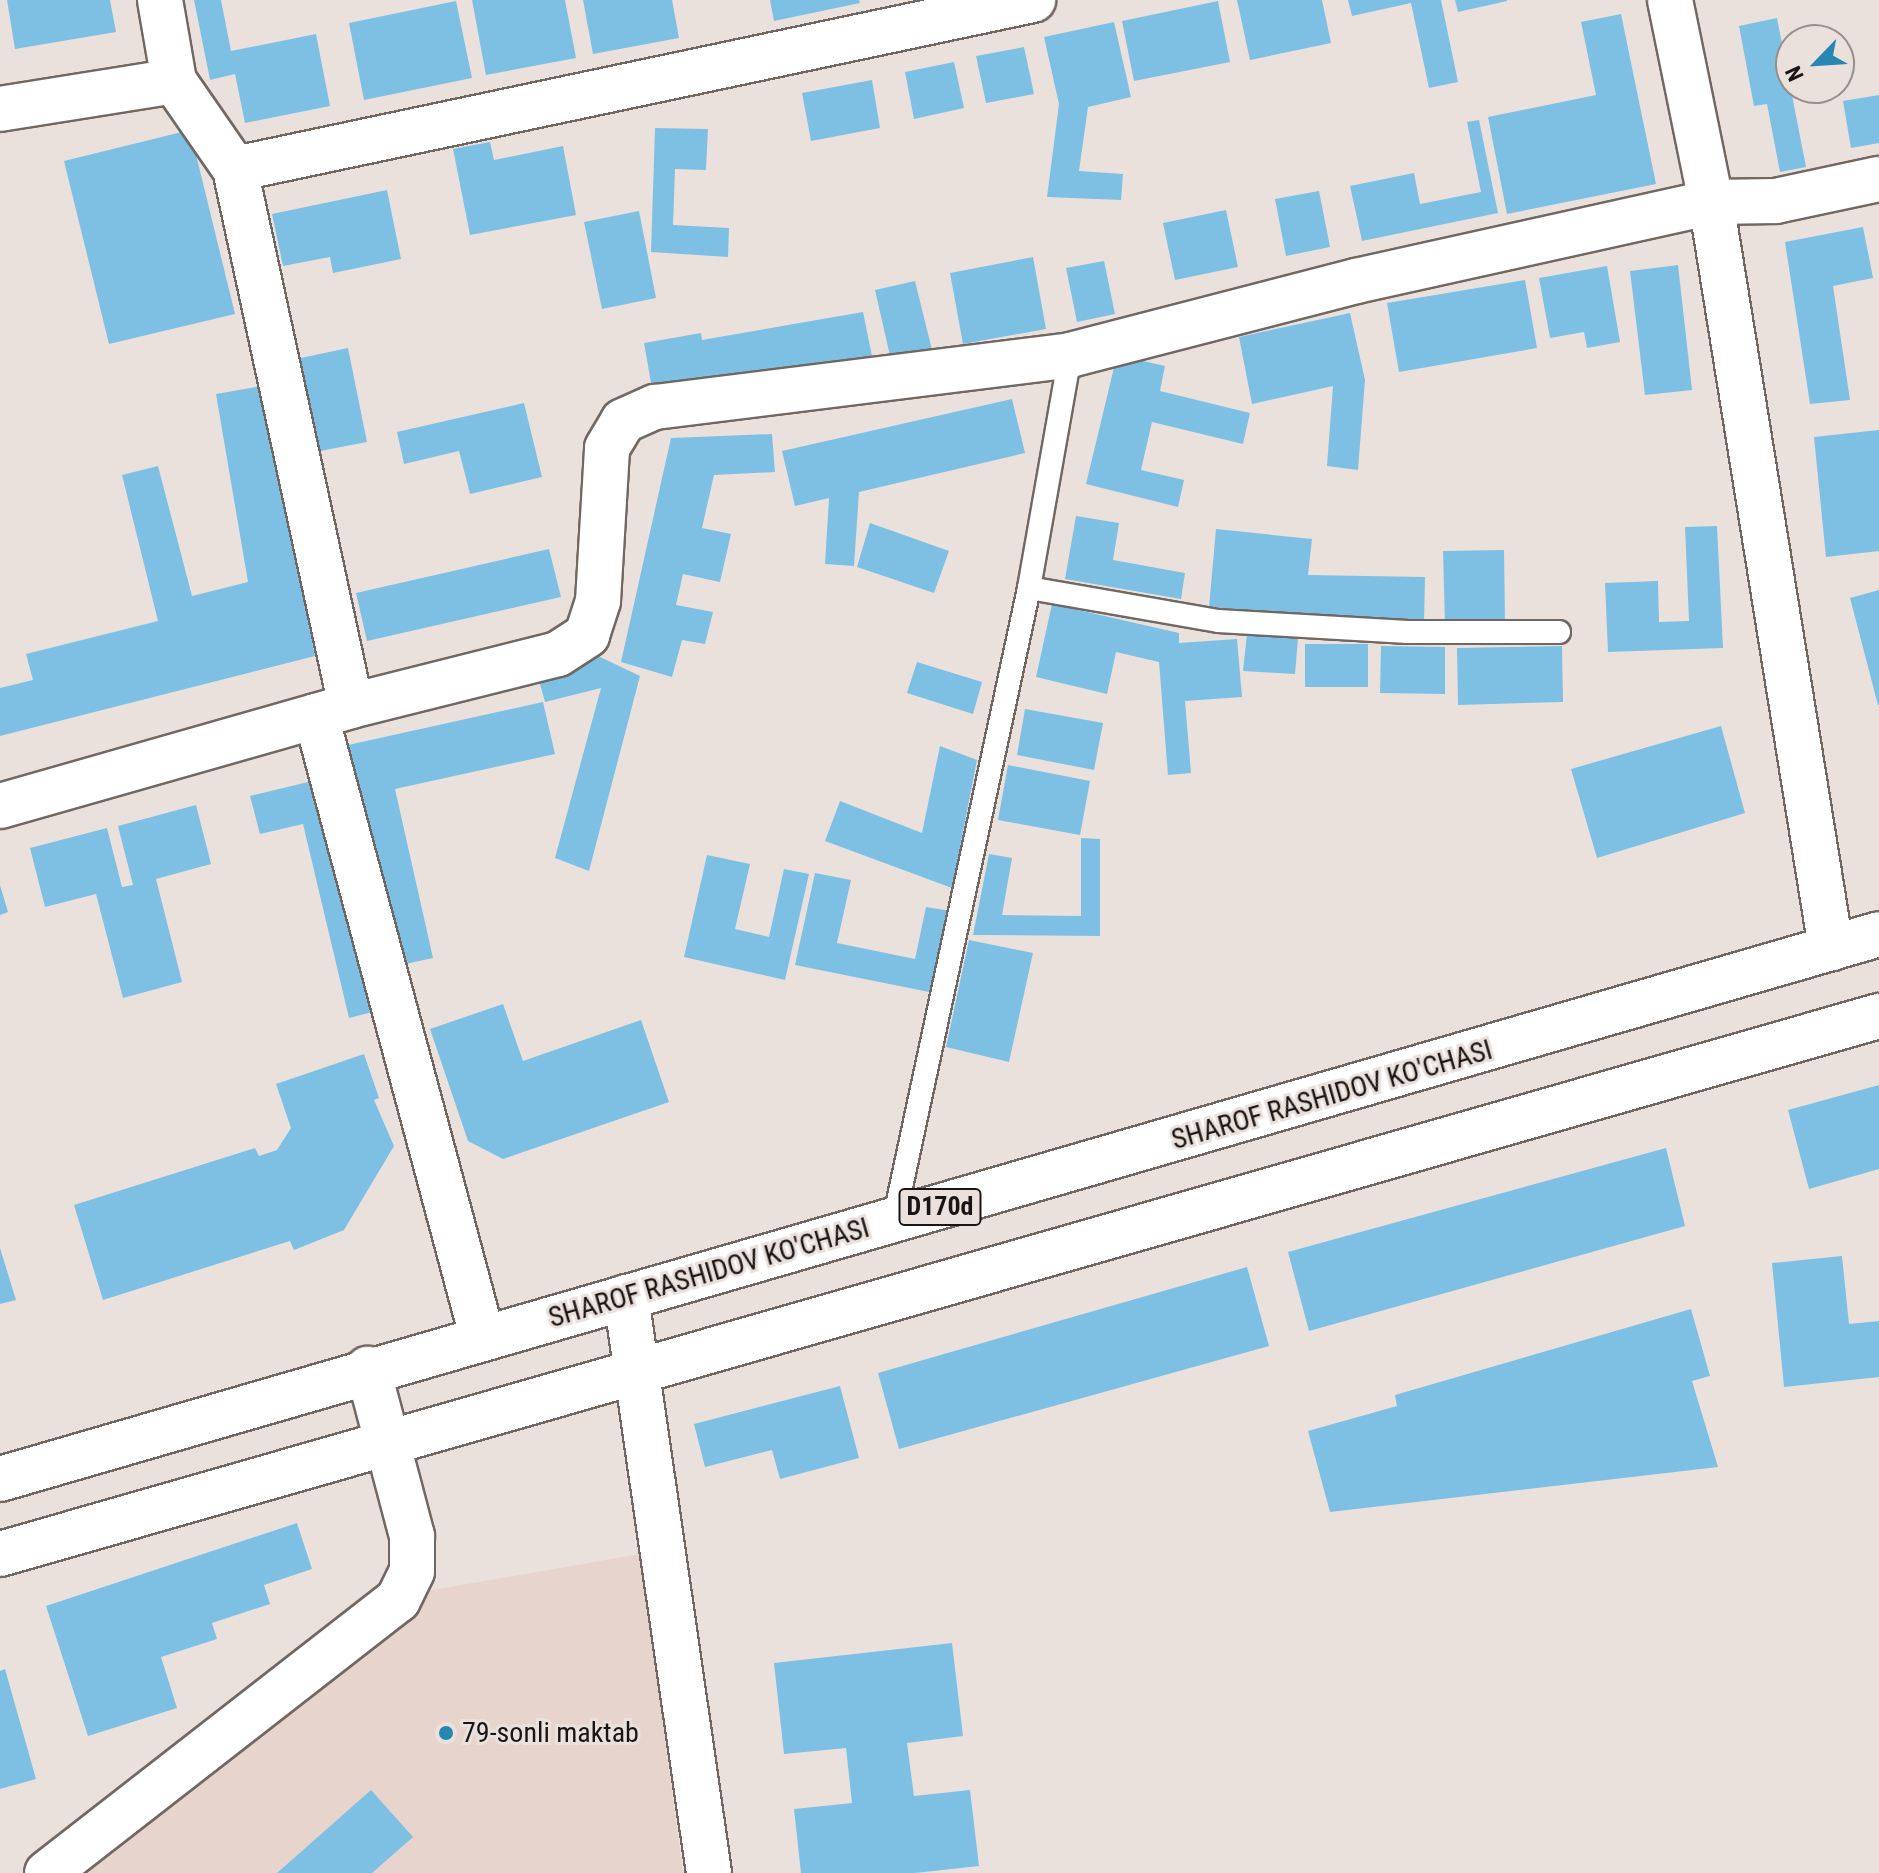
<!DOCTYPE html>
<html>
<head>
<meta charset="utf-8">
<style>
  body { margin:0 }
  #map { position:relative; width:1879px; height:1873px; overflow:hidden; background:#ebe1dc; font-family:"Roboto Condensed",sans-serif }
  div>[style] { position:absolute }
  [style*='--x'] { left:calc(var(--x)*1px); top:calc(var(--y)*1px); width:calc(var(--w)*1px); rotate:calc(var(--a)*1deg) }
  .built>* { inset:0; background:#e7d5cd }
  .building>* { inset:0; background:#7dc0e4 }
  .roads { filter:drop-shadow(2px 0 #716864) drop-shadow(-2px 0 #716864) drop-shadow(0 2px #716864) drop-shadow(0 -2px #716864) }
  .lane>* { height:22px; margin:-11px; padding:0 11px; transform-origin:11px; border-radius:11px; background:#fff }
  .street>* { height:44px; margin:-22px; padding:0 22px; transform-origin:22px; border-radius:22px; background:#fff }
  .secondary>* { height:44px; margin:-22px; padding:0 22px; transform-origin:22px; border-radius:22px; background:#fff }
  .primary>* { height:44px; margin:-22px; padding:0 22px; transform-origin:22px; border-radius:22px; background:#fff }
  .dots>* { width:22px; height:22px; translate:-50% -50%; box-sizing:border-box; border:4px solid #ebe1dc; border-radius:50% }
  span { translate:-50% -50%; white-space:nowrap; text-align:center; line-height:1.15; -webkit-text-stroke:6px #ebe1dc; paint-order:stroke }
  .shield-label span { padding:2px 6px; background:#ebe1dc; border:2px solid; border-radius:6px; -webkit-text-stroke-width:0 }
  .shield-label { font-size:26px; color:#191514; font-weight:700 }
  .street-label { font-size:28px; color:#191514 }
  .poi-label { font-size:28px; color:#191514 }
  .left { translate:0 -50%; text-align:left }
  .north { position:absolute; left:1775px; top:24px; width:80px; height:80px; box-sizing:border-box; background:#ebe1dc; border:2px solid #978f8c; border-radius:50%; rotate:245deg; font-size:22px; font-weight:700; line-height:32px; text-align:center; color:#191514 }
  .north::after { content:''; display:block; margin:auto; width:28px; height:36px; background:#2787b2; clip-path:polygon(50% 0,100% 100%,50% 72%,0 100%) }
</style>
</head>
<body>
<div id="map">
  <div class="built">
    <i style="clip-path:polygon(640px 1554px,683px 1873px,40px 1873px,415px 1593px)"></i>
  </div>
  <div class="building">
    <i style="clip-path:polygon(7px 0,110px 0,116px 32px,15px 49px)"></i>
    <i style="clip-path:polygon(194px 0,221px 0,231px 51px,316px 34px,330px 106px,245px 123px,235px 74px,210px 80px)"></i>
    <i style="clip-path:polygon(472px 0,565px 0,576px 58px,486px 75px)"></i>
    <i style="clip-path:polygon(583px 0,672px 0,679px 38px,593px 54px)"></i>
    <i style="clip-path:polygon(770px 0,859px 0,860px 3px,774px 21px)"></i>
    <i style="clip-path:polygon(1237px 0,1322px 0,1331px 43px,1250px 60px)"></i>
    <i style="clip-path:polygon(1348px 0,1441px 0,1458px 82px,1429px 88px,1411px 3px,1352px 16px)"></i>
    <i style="clip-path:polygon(1455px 0,1507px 0,1507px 1px,1458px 12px)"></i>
    <i style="clip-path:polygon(456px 1px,472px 78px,364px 100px,349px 23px)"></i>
    <i style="clip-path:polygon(1218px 1px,1230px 62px,1134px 81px,1122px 21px)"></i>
    <i style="clip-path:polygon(1621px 14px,1656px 184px,1507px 214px,1488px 117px,1596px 95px,1581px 22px)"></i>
    <i style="clip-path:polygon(1777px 18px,1806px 167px,1780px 172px,1767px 104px,1754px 106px,1739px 26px)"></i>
    <i style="clip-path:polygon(1114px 22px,1131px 97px,1088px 107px,1079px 171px,1123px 174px,1121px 200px,1047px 197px,1059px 104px,1044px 37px)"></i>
    <i style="clip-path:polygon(1024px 47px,1034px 94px,986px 103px,976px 56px)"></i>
    <i style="clip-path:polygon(954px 62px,964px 108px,914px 119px,905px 72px)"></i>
    <i style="clip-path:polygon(872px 80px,880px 128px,811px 141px,802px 93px)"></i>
    <i style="clip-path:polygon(1879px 95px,1879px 143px,1851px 148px,1843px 101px)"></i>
    <i style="clip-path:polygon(1479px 120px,1498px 213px,1362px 241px,1350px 186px,1414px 173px,1420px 204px,1481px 192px,1467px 122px)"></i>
    <i style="clip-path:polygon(655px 128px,708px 129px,706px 170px,675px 169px,673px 225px,729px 228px,728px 257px,651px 252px)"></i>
    <i style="clip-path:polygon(190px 130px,235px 314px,109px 344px,64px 161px)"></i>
    <i style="clip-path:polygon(490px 142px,494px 160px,563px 146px,576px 215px,470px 235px,453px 149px)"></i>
    <i style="clip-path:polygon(387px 190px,401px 259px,333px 273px,330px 257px,283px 266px,272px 214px)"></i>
    <i style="clip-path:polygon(1319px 191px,1330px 247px,1286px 256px,1275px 199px)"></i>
    <i style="clip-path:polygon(1226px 210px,1238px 267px,1175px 280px,1163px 223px)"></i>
    <i style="clip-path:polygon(639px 211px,656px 298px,602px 309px,584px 222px)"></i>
    <i style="clip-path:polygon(1863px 227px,1873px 278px,1833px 286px,1850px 400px,1810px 404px,1785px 242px)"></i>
    <i style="clip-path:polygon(1033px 257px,1046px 329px,963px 344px,950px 273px)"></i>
    <i style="clip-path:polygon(1104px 261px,1115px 314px,1077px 322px,1066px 268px)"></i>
    <i style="clip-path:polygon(1678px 265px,1692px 390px,1645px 395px,1630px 271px)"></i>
    <i style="clip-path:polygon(1607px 266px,1620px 342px,1587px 348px,1584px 332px,1550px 338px,1539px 278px)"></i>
    <i style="clip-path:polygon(1525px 280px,1537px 348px,1399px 372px,1387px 303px)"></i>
    <i style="clip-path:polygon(915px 281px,932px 350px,891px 360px,875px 290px)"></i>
    <i style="clip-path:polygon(863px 312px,873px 361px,654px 400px,644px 343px,701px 333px,702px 340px)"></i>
    <i style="clip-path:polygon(1350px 313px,1365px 380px,1358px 470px,1327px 466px,1333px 386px,1252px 404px,1239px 337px)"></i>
    <i style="clip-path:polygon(348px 348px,367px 442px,315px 452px,296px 359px)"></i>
    <i style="clip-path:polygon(1117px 355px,1165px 366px,1160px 391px,1250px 413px,1243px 444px,1152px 422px,1141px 470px,1184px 480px,1178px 507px,1086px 484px)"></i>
    <i style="clip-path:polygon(261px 386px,315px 656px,0 736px,0 688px,33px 680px,26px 654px,158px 621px,122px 475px,158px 466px,192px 596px,248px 582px,216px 394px)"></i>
    <i style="clip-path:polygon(1012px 399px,1025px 453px,859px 492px,854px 566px,825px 564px,829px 498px,795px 506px,782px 451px)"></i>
    <i style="clip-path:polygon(524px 403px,542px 477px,470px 494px,459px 451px,404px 464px,397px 432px)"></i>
    <i style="clip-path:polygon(1879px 430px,1879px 551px,1826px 557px,1814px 437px)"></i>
    <i style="clip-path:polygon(772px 434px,775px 472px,714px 475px,702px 528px,731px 534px,720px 582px,683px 574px,676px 605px,713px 612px,705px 644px,682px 640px,672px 677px,621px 662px,671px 438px)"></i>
    <i style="clip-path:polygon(1076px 516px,1119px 523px,1113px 560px,1185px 573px,1181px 599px,1065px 579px)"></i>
    <i style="clip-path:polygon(870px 523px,949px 551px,934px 593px,857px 567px)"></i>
    <i style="clip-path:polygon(1717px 526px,1723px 648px,1608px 652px,1605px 583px,1658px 581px,1659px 622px,1689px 621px,1685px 527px)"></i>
    <i style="clip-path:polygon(1216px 529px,1312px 539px,1308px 575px,1425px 577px,1424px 622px,1209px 607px)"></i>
    <i style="clip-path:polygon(549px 549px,561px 597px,367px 641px,356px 593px)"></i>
    <i style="clip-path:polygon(1504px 550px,1505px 622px,1445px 624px,1443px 551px)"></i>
    <i style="clip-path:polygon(1879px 590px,1879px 705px,1878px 705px,1850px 598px)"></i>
    <i style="clip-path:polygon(1052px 604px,1179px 633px,1179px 643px,1237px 639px,1242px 697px,1185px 701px,1191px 773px,1168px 775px,1159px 662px,1116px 652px,1107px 694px,1036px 677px)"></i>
    <i style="clip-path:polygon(1247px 634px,1298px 638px,1295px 674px,1243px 671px)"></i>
    <i style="clip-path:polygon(1305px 644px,1368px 644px,1368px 687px,1305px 687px)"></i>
    <i style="clip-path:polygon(1381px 646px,1445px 647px,1445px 694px,1380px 693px)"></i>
    <i style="clip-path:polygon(1562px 646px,1563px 702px,1458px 705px,1457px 648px)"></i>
    <i style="clip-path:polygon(598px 656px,640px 676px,589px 871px,555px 858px,601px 688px,545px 702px,536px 670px)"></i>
    <i style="clip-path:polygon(917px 662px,982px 682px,973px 714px,907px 693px)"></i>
    <i style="clip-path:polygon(543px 702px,555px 754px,395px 789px,433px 958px,396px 966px,348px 745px)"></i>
    <i style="clip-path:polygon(1025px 709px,1103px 723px,1094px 770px,1017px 755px)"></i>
    <i style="clip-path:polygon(1721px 726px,1745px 813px,1597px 858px,1571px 769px)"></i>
    <i style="clip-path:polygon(940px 746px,977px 760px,952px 888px,825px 841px,840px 801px,922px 833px)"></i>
    <i style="clip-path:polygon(1008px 765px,1090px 781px,1080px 835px,998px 820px)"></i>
    <i style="clip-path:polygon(325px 778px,380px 1010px,349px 1018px,303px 824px,260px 834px,250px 796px)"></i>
    <i style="clip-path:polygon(196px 805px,211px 864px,156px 879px,182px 982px,123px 998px,96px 894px,45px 907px,30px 848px,107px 828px,122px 887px,133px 885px,118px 826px)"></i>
    <i style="clip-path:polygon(1081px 838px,1100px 839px,1100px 936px,973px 935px,989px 854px,1012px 858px,1002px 915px,1081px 916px)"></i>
    <i style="clip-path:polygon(707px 855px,750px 864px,735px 929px,769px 937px,784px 869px,809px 874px,785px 980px,684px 957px)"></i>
    <i style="clip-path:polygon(815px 873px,851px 880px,837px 943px,915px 959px,926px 907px,951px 911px,934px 993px,795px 965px)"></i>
    <i style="clip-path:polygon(0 885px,8px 912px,0 915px)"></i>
    <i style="clip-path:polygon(969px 940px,1033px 953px,1009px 1062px,946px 1047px)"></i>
    <i style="clip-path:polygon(503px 1004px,523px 1061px,641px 1020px,669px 1102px,503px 1159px,468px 1141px,430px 1029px)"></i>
    <i style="clip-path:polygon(364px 1054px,379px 1098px,374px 1100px,394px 1146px,344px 1230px,294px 1250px,290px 1241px,103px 1300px,74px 1205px,255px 1148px,259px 1156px,277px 1150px,291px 1128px,276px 1084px)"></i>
    <i style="clip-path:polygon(1879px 1085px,1879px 1169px,1809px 1189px,1788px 1110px)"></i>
    <i style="clip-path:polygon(1666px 1148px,1685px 1226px,1309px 1331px,1288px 1252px)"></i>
    <i style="clip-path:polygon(0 1248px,16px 1300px,0 1304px)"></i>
    <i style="clip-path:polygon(1842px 1256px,1849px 1324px,1879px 1321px,1879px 1377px,1784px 1387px,1772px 1263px)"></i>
    <i style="clip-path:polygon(1247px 1267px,1269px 1346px,899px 1449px,878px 1373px)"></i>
    <i style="clip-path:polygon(1691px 1309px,1710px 1376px,1692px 1381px,1718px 1467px,1330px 1512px,1308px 1431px,1397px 1406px,1395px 1395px)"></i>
    <i style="clip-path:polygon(840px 1386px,859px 1458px,780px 1479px,772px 1450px,705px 1467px,694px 1424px)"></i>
    <i style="clip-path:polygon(297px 1523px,312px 1569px,264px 1585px,270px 1604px,212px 1623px,217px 1639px,161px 1657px,177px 1708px,88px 1736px,46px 1606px)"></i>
    <i style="clip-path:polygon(952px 1643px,963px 1736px,907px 1743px,914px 1796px,970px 1790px,979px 1866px,915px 1873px,801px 1873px,794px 1809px,852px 1803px,846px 1748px,784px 1754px,774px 1663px)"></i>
    <i style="clip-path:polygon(5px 1669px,36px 1779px,0 1789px,0 1671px)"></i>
    <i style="clip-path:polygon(371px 1790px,413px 1837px,372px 1873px,277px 1873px)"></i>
  </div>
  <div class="roads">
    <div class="lane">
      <i style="--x:1029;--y:588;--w:192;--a:9.9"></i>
      <i style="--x:1218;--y:621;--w:190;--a:3.3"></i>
      <i style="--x:1408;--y:632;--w:151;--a:0"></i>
      <i style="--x:894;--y:1220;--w:646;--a:-77.94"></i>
      <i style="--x:1029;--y:588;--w:237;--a:-80"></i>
    </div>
    <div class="street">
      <i style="--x:160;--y:0;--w:82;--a:80.2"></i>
      <i style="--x:174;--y:81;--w:107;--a:55.3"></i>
      <i style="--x:235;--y:169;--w:549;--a:77.81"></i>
      <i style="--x:0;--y:109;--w:176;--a:-9.1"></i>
      <i style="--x:235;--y:169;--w:816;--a:-11.96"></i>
      <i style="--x:316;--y:716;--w:642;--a:75.01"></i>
      <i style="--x:0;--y:806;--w:365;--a:-15.9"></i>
      <i style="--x:351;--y:706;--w:213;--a:-14.1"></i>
      <i style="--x:558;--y:654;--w:35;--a:-33"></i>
      <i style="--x:587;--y:635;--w:36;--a:-72"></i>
      <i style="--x:598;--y:601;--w:153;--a:-86.6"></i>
      <i style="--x:607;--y:448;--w:31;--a:-59"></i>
      <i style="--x:623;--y:421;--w:35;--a:-24"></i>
      <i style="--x:655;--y:407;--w:418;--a:-7.1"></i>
      <i style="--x:1070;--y:355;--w:295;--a:-14.5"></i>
      <i style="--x:1356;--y:281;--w:364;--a:-12.5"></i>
      <i style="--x:1711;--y:202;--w:65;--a:-0.9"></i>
      <i style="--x:1776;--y:201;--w:105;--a:-12.1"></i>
      <i style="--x:626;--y:1297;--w:582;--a:81.8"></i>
      <i style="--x:0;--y:1554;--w:1955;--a:-15.98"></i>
      <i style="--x:47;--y:1873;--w:445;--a:-37.9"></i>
      <i style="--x:398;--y:1600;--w:32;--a:-64"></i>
      <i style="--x:412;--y:1571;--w:35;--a:-90"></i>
      <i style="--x:412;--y:1536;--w:173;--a:-104.8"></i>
    </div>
    <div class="secondary">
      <i style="--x:1670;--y:0;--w:206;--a:78.5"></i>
      <i style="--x:1711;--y:202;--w:756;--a:80.86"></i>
    </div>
    <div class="primary">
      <i style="--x:0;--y:1479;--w:1956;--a:-16.17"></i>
    </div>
  </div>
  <div class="dots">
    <i style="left:446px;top:1733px;background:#2787b2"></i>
  </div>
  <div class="shield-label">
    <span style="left:940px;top:1207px">D170d</span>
  </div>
  <div class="street-label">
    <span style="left:1332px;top:1095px;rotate:-16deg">SHAROF RASHIDOV KO'CHASI</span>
    <span style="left:709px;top:1273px;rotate:-16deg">SHAROF RASHIDOV KO'CHASI</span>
  </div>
  <div class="poi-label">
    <span class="left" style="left:462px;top:1733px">79-sonli maktab</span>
  </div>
  <div class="north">N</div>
</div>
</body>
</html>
